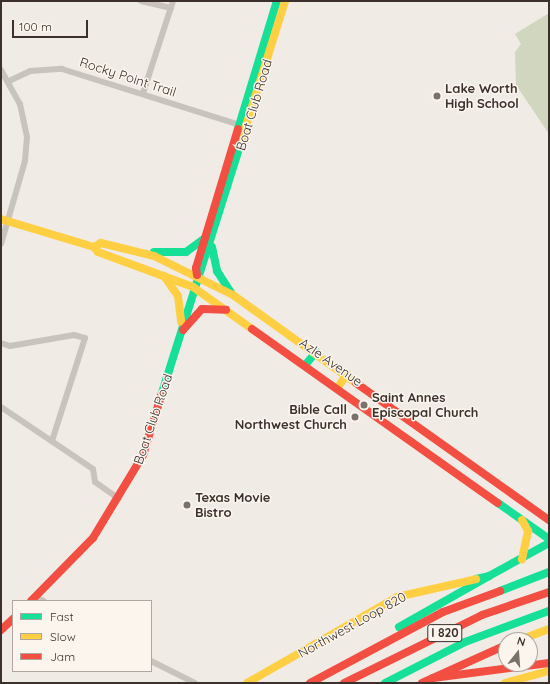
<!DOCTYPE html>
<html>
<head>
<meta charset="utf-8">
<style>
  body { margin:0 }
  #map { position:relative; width:550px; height:684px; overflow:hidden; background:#f0ebe5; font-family:Quicksand,sans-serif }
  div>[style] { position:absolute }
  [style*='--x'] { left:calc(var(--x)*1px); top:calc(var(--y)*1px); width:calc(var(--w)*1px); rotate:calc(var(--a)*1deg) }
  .green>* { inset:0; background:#d1d6bf }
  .street>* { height:6px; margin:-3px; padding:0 3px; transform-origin:3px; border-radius:3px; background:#c9c3be }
  .fast>* { height:8px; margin:-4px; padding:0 4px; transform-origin:4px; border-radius:4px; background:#16e098 }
  .slow>* { height:8px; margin:-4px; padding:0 4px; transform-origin:4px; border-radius:4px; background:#ffcf43 }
  .jam>* { height:8px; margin:-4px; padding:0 4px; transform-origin:4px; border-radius:4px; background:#f24e42 }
  .dots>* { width:11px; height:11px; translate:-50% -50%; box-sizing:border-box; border:2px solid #fbf5ee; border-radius:50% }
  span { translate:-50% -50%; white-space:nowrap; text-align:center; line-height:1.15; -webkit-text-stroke:3px #fbf5ee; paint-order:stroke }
  .shield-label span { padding:1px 3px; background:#fbf5ee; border:1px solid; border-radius:3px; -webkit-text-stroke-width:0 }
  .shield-label { font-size:12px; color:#3b302b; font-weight:700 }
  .street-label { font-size:13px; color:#3b302b }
  .poi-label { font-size:13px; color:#3b302b; font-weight:700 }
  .left { translate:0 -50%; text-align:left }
  .right { translate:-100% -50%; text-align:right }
  .frame { position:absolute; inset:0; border:2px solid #3b302b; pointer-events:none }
  .legend { position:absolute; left:12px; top:600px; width:140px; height:72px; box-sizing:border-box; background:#fbf5ee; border:1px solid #aea6a0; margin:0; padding:5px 7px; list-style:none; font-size:12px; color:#3b302b }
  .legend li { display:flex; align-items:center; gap:8px; height:20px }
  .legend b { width:20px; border:1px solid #aea6a0 }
  .north { position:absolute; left:498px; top:632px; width:40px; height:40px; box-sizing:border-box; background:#fbf5ee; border:1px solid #aea6a0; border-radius:50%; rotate:17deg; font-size:11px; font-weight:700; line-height:16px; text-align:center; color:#3b302b }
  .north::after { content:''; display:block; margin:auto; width:14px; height:18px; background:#7a716c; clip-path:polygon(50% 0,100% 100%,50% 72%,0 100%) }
  .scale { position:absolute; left:12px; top:20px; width:76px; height:18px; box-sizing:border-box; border:2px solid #3b302b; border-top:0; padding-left:5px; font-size:12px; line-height:14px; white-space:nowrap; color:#3b302b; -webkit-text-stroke:3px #fbf5ee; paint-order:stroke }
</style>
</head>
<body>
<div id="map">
  <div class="green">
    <i style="clip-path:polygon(549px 13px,549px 134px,516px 85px,515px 52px,521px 44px,515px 34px)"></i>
  </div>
  <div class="street">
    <i style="--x:141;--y:1;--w:31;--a:13"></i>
    <i style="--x:1;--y:70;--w:39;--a:61"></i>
    <i style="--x:20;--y:104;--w:34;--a:78"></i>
    <i style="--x:27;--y:137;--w:24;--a:95"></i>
    <i style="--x:25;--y:161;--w:86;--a:106.1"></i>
    <i style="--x:9;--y:81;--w:23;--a:-25"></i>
    <i style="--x:30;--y:71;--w:32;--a:-4"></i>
    <i style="--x:62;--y:69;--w:187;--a:17.5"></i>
    <i style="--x:143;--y:93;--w:97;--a:-71.9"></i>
    <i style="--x:1;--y:343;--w:9;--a:18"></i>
    <i style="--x:10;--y:346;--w:65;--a:-9.8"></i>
    <i style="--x:74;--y:335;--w:11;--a:15"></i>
    <i style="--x:85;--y:338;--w:108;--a:107.8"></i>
    <i style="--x:1;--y:407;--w:111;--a:34"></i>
    <i style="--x:93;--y:469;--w:13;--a:81"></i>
    <i style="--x:95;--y:482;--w:29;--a:35"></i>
    <i style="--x:36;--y:597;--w:9;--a:27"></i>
    <i style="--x:151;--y:661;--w:49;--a:26.6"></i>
  </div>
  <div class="fast">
    <i style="--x:238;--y:129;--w:134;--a:-73.1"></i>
    <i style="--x:212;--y:247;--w:25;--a:78"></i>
    <i style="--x:217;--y:271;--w:27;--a:57"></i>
    <i style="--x:154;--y:252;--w:32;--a:0"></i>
    <i style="--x:186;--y:252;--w:22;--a:-36"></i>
    <i style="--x:306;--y:364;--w:16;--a:-50"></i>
    <i style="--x:161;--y:396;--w:263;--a:-72.5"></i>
    <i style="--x:498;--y:503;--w:62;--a:35.2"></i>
    <i style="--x:476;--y:579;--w:13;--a:-13"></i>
    <i style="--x:489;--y:576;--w:68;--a:-28.8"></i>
    <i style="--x:500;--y:591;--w:53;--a:-21.2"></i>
    <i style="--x:399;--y:627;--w:103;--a:-29.5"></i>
    <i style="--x:385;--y:683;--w:90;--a:-27.1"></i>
    <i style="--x:465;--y:642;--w:90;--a:-20.3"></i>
  </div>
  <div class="slow">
    <i style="--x:240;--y:145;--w:151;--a:-72.6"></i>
    <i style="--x:1;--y:219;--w:97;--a:16.8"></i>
    <i style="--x:94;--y:247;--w:6;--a:51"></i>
    <i style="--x:98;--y:252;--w:101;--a:20.2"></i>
    <i style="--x:193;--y:287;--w:72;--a:35.4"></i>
    <i style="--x:94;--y:247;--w:8;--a:-30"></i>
    <i style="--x:101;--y:243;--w:55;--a:13.8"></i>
    <i style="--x:154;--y:256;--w:88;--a:26.3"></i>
    <i style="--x:233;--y:295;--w:151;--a:35.6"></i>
    <i style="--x:164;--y:276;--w:24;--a:55"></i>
    <i style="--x:178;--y:296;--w:26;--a:83"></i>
    <i style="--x:338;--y:387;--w:16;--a:-55"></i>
    <i style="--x:522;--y:520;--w:13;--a:61"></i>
    <i style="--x:528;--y:531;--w:29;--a:102"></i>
    <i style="--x:519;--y:640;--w:32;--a:-20"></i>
    <i style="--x:247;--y:683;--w:173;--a:-29.8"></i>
    <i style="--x:397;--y:597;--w:81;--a:-12.8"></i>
    <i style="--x:505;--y:683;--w:46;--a:-15.3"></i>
  </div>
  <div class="jam">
    <i style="--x:197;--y:275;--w:7;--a:-98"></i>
    <i style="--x:196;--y:268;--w:145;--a:-73.2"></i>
    <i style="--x:252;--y:329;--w:301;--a:35.3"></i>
    <i style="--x:183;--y:330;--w:28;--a:-48"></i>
    <i style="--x:202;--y:309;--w:24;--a:2"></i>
    <i style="--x:356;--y:383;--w:237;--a:35.4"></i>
    <i style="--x:31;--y:601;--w:88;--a:-45.5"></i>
    <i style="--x:93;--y:538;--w:97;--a:-58.9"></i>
    <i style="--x:143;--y:455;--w:62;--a:-73"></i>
    <i style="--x:1;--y:630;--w:16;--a:-43"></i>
    <i style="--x:433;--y:678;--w:117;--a:-7.4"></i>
    <i style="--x:310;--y:683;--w:151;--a:-28.1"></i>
    <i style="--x:443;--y:612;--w:61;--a:-20.2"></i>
    <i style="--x:344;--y:683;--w:154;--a:-26.2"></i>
    <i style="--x:482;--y:615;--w:71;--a:-18.9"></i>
    <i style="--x:422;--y:683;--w:92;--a:-24.3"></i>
  </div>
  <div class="dots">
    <i style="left:437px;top:96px;background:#7a716c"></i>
    <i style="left:364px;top:405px;background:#7a716c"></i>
    <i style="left:355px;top:417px;background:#7a716c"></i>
    <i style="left:187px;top:505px;background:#7a716c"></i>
  </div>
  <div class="shield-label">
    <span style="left:445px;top:633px">I 820</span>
  </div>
  <div class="street-label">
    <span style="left:128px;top:77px;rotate:18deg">Rocky Point Trail</span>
    <span style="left:254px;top:105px;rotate:-73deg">Boat Club Road</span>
    <span style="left:331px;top:362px;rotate:35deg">Azle Avenue</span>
    <span style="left:153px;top:419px;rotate:-71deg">Boat Club Road</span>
    <span style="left:352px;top:625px;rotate:-29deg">Northwest Loop 820</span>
  </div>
  <div class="poi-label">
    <span class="left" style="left:445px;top:96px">Lake Worth<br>High School</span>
    <span class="left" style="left:372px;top:405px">Saint Annes<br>Episcopal Church</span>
    <span class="right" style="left:347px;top:417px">Bible Call<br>Northwest Church</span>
    <span class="left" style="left:195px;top:505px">Texas Movie<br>Bistro</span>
  </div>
  <div class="frame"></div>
  <ul class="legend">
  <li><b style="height:5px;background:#16e098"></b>Fast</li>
  <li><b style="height:5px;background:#ffcf43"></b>Slow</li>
  <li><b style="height:5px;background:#f24e42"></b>Jam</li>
  </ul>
  <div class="north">N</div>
  <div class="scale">100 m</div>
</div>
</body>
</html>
